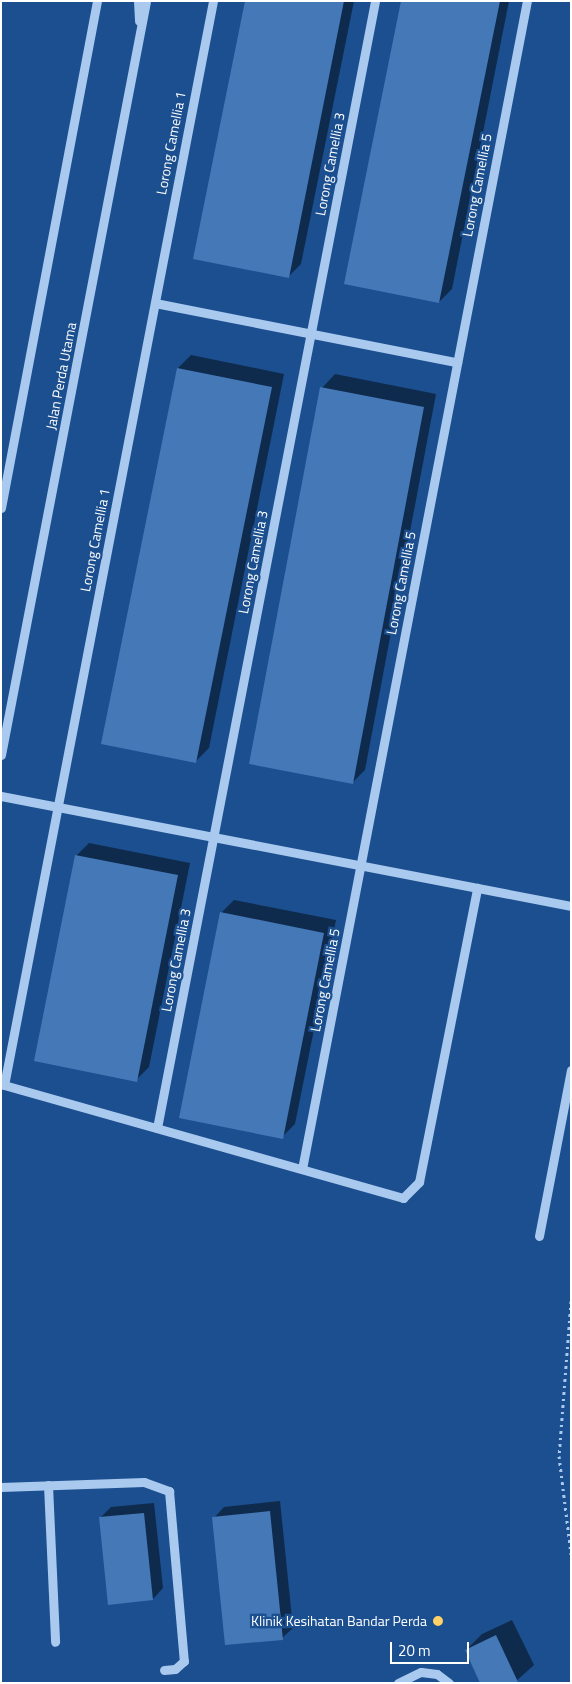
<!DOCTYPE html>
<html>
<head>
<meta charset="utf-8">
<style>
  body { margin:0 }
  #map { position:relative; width:572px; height:1684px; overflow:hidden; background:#1b4f8f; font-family:"Titillium Web",sans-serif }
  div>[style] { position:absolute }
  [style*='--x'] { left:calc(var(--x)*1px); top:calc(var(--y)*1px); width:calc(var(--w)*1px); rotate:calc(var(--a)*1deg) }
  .shadow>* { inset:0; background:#0007 }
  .building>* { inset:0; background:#4478b7 }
  .path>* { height:3px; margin-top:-1.5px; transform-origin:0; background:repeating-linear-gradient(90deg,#a9c9ee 0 2.5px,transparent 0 6.5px) }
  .minor>* { height:9px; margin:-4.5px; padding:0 4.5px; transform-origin:4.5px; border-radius:4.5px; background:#a9c9ee }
  .dots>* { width:14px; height:14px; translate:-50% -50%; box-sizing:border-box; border:2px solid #1b4f8f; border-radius:50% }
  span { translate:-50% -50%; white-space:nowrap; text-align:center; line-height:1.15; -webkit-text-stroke:4.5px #1b4f8f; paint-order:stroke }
  .street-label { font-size:14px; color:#fff }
  .poi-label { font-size:14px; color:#fff }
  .right { translate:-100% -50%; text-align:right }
  .frame { position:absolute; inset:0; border:2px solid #fff; pointer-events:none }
  .scale { position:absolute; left:390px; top:1642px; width:79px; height:22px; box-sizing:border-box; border:2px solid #fff; border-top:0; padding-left:6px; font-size:15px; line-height:18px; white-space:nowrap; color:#fff; -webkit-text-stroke:4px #1b4f8f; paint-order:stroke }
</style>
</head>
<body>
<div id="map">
  <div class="shadow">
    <i style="clip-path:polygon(246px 1px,354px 1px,301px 264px,288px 277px)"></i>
    <i style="clip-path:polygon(402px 1px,509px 1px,452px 289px,439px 302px)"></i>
    <i style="clip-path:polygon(191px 355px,284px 374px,209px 748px,196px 761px,178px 368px)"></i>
    <i style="clip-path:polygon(335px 374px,436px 394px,365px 770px,352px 783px,322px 388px)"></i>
    <i style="clip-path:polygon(89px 843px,190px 863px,149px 1067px,136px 1080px,76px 856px)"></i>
    <i style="clip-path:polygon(234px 900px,336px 920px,295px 1124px,282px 1137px,221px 913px)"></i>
    <i style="clip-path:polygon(280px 1501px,293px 1628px,282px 1638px,214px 1518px,224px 1507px)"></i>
    <i style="clip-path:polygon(154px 1503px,163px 1588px,153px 1599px,100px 1518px,111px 1507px)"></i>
    <i style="clip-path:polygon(512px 1620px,534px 1665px,514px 1683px,466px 1650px,482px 1634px)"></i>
  </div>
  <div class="building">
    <i style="clip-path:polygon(245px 1px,344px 1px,289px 278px,193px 259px)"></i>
    <i style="clip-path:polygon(401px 1px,500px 1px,439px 303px,344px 284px)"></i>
    <i style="clip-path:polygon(177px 368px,272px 387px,196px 763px,101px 744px)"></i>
    <i style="clip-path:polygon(320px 387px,424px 407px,353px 784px,249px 764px)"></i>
    <i style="clip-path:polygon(75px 855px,178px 875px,137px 1082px,34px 1061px)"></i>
    <i style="clip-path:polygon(220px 912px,324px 933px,283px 1139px,179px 1118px)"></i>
    <i style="clip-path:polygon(270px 1511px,283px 1640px,225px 1645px,212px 1517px)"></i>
    <i style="clip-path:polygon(144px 1513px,153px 1600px,108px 1605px,99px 1517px)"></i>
    <i style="clip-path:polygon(496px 1635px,518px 1682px,517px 1683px,480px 1683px,465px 1650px)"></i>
  </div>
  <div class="path">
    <i style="--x:571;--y:1301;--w:155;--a:94.4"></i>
    <i style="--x:559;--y:1456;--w:99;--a:83"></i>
  </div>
  <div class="minor">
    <i style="--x:138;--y:1;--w:20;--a:87"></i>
    <i style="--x:213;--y:1;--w:1104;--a:100.91"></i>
    <i style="--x:4;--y:1085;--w:415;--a:15.8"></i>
    <i style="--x:403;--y:1198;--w:23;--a:-45"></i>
    <i style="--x:419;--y:1182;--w:300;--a:-78.8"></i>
    <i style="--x:155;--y:303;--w:308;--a:11.1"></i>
    <i style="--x:1;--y:508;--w:516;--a:-79.28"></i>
    <i style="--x:1;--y:755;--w:768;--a:-79.11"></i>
    <i style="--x:1;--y:796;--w:581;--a:10.92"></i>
    <i style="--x:157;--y:1128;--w:1148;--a:-79.05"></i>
    <i style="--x:302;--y:1169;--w:1189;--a:-79.1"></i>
    <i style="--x:539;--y:1236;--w:169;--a:-79.1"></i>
    <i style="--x:48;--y:1485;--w:157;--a:87.4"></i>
    <i style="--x:1;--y:1487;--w:143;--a:-2"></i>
    <i style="--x:144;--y:1482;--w:27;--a:20"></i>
    <i style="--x:169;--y:1491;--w:171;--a:85"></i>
    <i style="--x:184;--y:1661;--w:12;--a:138"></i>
    <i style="--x:175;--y:1669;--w:11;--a:175"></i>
    <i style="--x:398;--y:1683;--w:25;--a:-26"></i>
    <i style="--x:421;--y:1672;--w:16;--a:7"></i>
    <i style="--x:437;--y:1674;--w:15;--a:37"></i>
  </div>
  <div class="dots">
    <i style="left:438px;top:1621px;background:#ffd166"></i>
  </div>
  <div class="street-label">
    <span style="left:171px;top:143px;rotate:-79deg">Lorong Camellia 1</span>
    <span style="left:330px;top:164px;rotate:-79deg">Lorong Camellia 3</span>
    <span style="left:477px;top:185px;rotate:-79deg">Lorong Camellia 5</span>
    <span style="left:61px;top:376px;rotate:-79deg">Jalan Perda Utama</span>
    <span style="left:95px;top:540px;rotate:-79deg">Lorong Camellia 1</span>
    <span style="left:253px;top:562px;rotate:-79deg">Lorong Camellia 3</span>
    <span style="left:401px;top:583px;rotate:-79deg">Lorong Camellia 5</span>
    <span style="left:176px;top:960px;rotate:-79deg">Lorong Camellia 3</span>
    <span style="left:325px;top:980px;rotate:-79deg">Lorong Camellia 5</span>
  </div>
  <div class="poi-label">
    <span class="right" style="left:427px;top:1621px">Klinik Kesihatan Bandar Perda</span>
  </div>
  <div class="frame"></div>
  <div class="scale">20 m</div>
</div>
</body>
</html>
